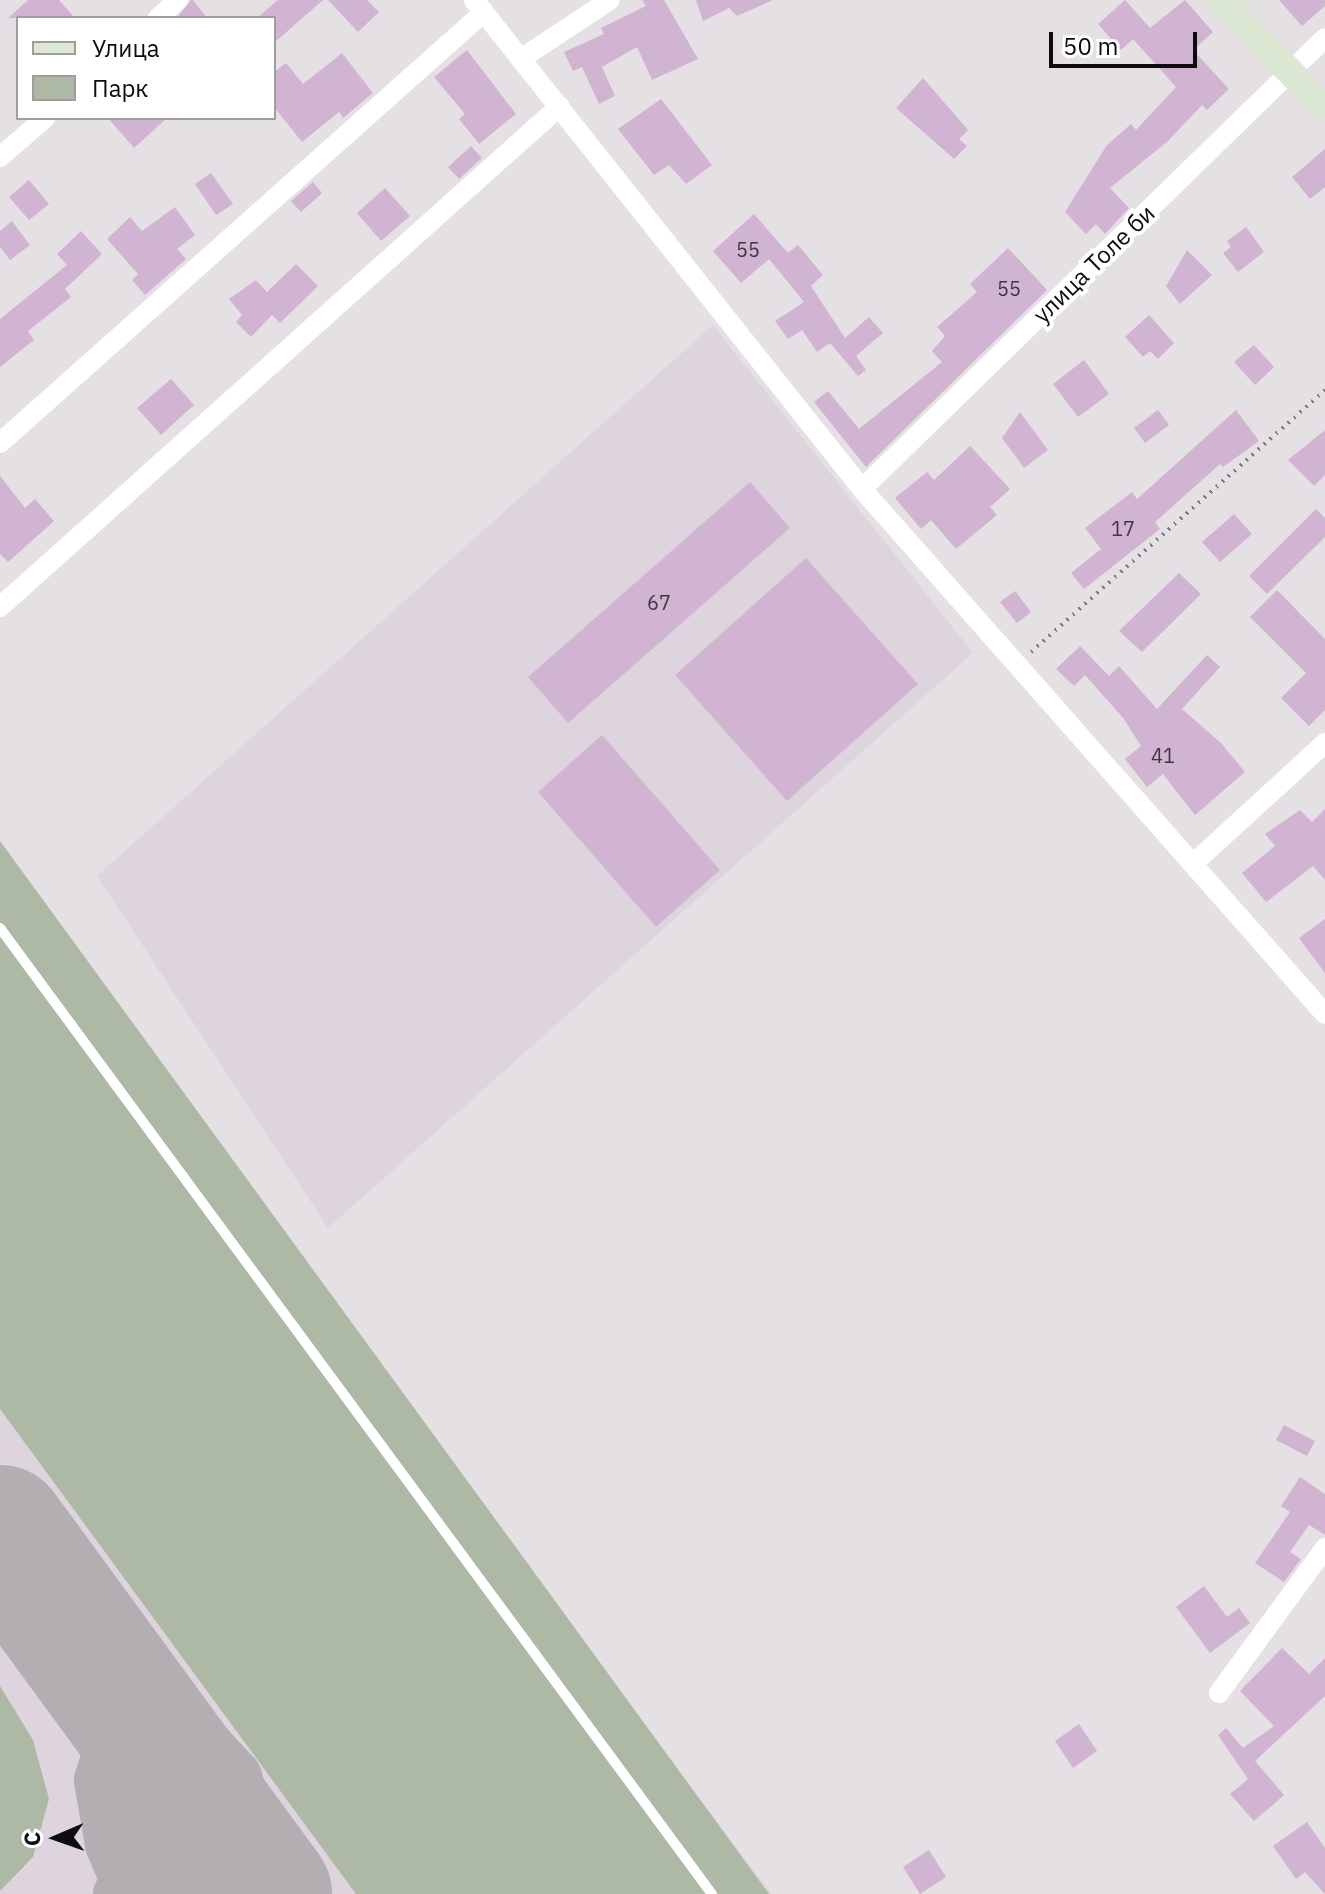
<!DOCTYPE html>
<html>
<head>
<meta charset="utf-8">
<style>
  body { margin:0 }
  #map { position:relative; width:1325px; height:1894px; overflow:hidden; background:#e4e0e4; font-family:"IBM Plex Sans",sans-serif }
  div>[style] { position:absolute }
  [style*='--x'] { left:calc(var(--x)*1px); top:calc(var(--y)*1px); width:calc(var(--w)*1px); rotate:calc(var(--a)*1deg) }
  .built>* { inset:0; background:#ded4de }
  .green>* { inset:0; background:#adb9a4 }
  .taxiway>* { height:54px; margin:-27px; padding:0 27px; transform-origin:27px; border-radius:27px; background:#b2aeb2 }
  .runway>* { height:134px; margin:-67px; padding:0 67px; transform-origin:67px; border-radius:67px; background:#b2aeb2 }
  .building>* { inset:0; background:#d1b4d1 }
  .path>* { height:4px; margin-top:-2px; transform-origin:0; background:repeating-linear-gradient(90deg,#7e7c7e 0 2px,transparent 0 8px) }
  .lane>* { height:10px; margin:-5px; padding:0 5px; transform-origin:5px; border-radius:5px; background:#fff }
  .street>* { height:20px; margin:-10px; padding:0 10px; transform-origin:10px; border-radius:10px; background:#fff }
  .secondary>* { height:28px; margin:-14px; padding:0 14px; transform-origin:14px; border-radius:14px; background:#dce7d4 }
  span { translate:-50% -50%; white-space:nowrap; text-align:center; line-height:1.15; -webkit-text-stroke:8px #fff; paint-order:stroke }
  .number-label { font-size:20px; color:#3f373f }
  .number-label span { -webkit-text-stroke-width:0 }
  .street-label { font-size:24px; color:#0e0d0e }
  .legend { position:absolute; left:16px; top:16px; width:260px; height:104px; box-sizing:border-box; background:#fff; border:2px solid #9f9e9f; margin:0; padding:10px 14px; list-style:none; font-size:24px; color:#0e0d0e }
  .legend li { display:flex; align-items:center; gap:16px; height:40px }
  .legend b { width:40px; border:2px solid #9f9e9f }
  .north { position:absolute; left:16px; top:1798px; width:80px; height:80px; -webkit-text-stroke:6px #fff; paint-order:stroke; rotate:268deg; font-size:22px; font-weight:700; line-height:32px; text-align:center; color:#0e0d0e }
  .north::after { content:''; display:block; margin:auto; width:28px; height:36px; background:#0e0d0e; clip-path:polygon(50% 0,100% 100%,50% 72%,0 100%) }
  .scale { position:absolute; left:1049px; top:32px; width:148px; height:36px; box-sizing:border-box; border:4px solid #0e0d0e; border-top:0; padding-left:10px; font-size:24px; line-height:28px; white-space:nowrap; color:#0e0d0e; -webkit-text-stroke:6px #fff; paint-order:stroke }
</style>
</head>
<body>
<div id="map">
  <div class="built">
    <i style="clip-path:polygon(713px 325px,973px 653px,328px 1228px,97px 876px)"></i>
    <i style="clip-path:polygon(0 848px,489px 1523px,772px 1894px,0 1894px)"></i>
  </div>
  <div class="green">
    <i style="clip-path:polygon(0 841px,769px 1894px,356px 1894px,0 1409px)"></i>
    <i style="clip-path:polygon(0 1686px,33px 1740px,49px 1799px,33px 1857px,0 1891px)"></i>
  </div>
  <div class="taxiway">
    <i style="--x:120;--y:1894;--w:44;--a:-53.4"></i>
    <i style="--x:146;--y:1859;--w:40;--a:-74"></i>
    <i style="--x:157;--y:1821;--w:35;--a:-90"></i>
    <i style="--x:157;--y:1786;--w:61;--a:-104.3"></i>
    <i style="--x:131;--y:1894;--w:47;--a:-12.3"></i>
    <i style="--x:177;--y:1884;--w:58;--a:10"></i>
    <i style="--x:133;--y:1894;--w:54;--a:-112.8"></i>
    <i style="--x:112;--y:1844;--w:65;--a:-99.8"></i>
    <i style="--x:101;--y:1780;--w:35;--a:-72"></i>
    <i style="--x:112;--y:1747;--w:36;--a:-34"></i>
    <i style="--x:142;--y:1727;--w:19;--a:-3"></i>
    <i style="--x:161;--y:1726;--w:36;--a:14"></i>
    <i style="--x:196;--y:1735;--w:57;--a:47.1"></i>
    <i style="--x:235;--y:1777;--w:121;--a:75.2"></i>
  </div>
  <div class="runway">
    <i style="--x:0;--y:1532;--w:449;--a:53.8"></i>
  </div>
  <div class="building">
    <i style="clip-path:polygon(28px 0,59px 0,75px 18px,8px 18px)"></i>
    <i style="clip-path:polygon(191px 0,193px 0,207px 18px,177px 18px)"></i>
    <i style="clip-path:polygon(278px 0,323px 0,274px 43px,274px 18px,257px 18px)"></i>
    <i style="clip-path:polygon(328px 0,367px 0,379px 12px,358px 32px)"></i>
    <i style="clip-path:polygon(642px 0,664px 0,698px 59px,652px 80px,637px 47px,602px 67px,615px 96px,599px 104px,582px 67px,573px 71px,564px 52px,604px 34px,601px 28px,646px 6px)"></i>
    <i style="clip-path:polygon(696px 0,773px 0,737px 16px,729px 8px,703px 21px)"></i>
    <i style="clip-path:polygon(1125px 0,1150px 28px,1185px 0,1213px 32px,1193px 50px,1229px 89px,1207px 110px,1202px 105px,1168px 141px,1110px 188px,1129px 208px,1105px 234px,1096px 224px,1086px 234px,1065px 212px,1107px 145px,1131px 124px,1136px 130px,1176px 87px,1133px 39px,1121px 50px,1098px 24px)"></i>
    <i style="clip-path:polygon(1279px 0,1325px 0,1325px 6px,1302px 26px)"></i>
    <i style="clip-path:polygon(467px 50px,516px 114px,479px 144px,459px 119px,465px 114px,434px 77px)"></i>
    <i style="clip-path:polygon(342px 53px,373px 93px,343px 118px,339px 112px,302px 142px,274px 107px,274px 72px,286px 63px,303px 84px)"></i>
    <i style="clip-path:polygon(923px 78px,968px 130px,959px 139px,967px 146px,954px 159px,896px 108px)"></i>
    <i style="clip-path:polygon(661px 99px,712px 165px,686px 184px,669px 165px,654px 175px,618px 129px)"></i>
    <i style="clip-path:polygon(108px 118px,167px 118px,134px 148px)"></i>
    <i style="clip-path:polygon(471px 146px,482px 158px,459px 179px,448px 167px)"></i>
    <i style="clip-path:polygon(1325px 149px,1325px 187px,1310px 199px,1292px 177px)"></i>
    <i style="clip-path:polygon(211px 173px,233px 204px,216px 215px,195px 184px)"></i>
    <i style="clip-path:polygon(29px 180px,49px 204px,29px 220px,9px 197px)"></i>
    <i style="clip-path:polygon(313px 182px,322px 193px,301px 212px,291px 201px)"></i>
    <i style="clip-path:polygon(385px 188px,410px 216px,381px 241px,357px 213px)"></i>
    <i style="clip-path:polygon(175px 207px,195px 235px,177px 249px,186px 259px,145px 295px,132px 280px,138px 274px,107px 239px,130px 217px,142px 231px)"></i>
    <i style="clip-path:polygon(754px 214px,788px 253px,798px 245px,823px 275px,811px 286px,845px 338px,869px 317px,883px 333px,856px 356px,866px 370px,858px 376px,830px 343px,817px 352px,802px 330px,788px 339px,775px 321px,804px 302px,769px 259px,741px 283px,713px 251px)"></i>
    <i style="clip-path:polygon(12px 221px,30px 245px,10px 260px,0 247px,0 231px)"></i>
    <i style="clip-path:polygon(1246px 227px,1264px 252px,1238px 272px,1223px 253px,1231px 247px,1227px 241px)"></i>
    <i style="clip-path:polygon(81px 231px,102px 254px,65px 289px,71px 297px,28px 331px,34px 340px,0 367px,0 319px,67px 265px,57px 254px)"></i>
    <i style="clip-path:polygon(1008px 248px,1047px 290px,866px 467px,814px 402px,828px 391px,859px 429px,942px 362px,932px 351px,945px 336px,937px 327px,977px 292px,970px 284px)"></i>
    <i style="clip-path:polygon(1187px 250px,1212px 275px,1180px 304px,1166px 286px)"></i>
    <i style="clip-path:polygon(296px 264px,318px 286px,280px 323px,272px 315px,251px 337px,236px 322px,242px 315px,229px 299px,256px 280px,267px 292px)"></i>
    <i style="clip-path:polygon(1149px 315px,1174px 343px,1158px 359px,1150px 351px,1143px 357px,1125px 337px)"></i>
    <i style="clip-path:polygon(1254px 345px,1274px 367px,1255px 385px,1234px 362px)"></i>
    <i style="clip-path:polygon(1084px 360px,1109px 394px,1078px 417px,1053px 384px)"></i>
    <i style="clip-path:polygon(171px 379px,194px 405px,161px 435px,137px 408px)"></i>
    <i style="clip-path:polygon(1158px 410px,1169px 425px,1145px 443px,1134px 428px)"></i>
    <i style="clip-path:polygon(1236px 410px,1259px 441px,1223px 467px,1220px 464px,1155px 522px,1160px 529px,1084px 589px,1071px 573px,1101px 549px,1085px 528px,1132px 492px,1137px 499px)"></i>
    <i style="clip-path:polygon(1020px 412px,1048px 450px,1024px 468px,1002px 438px)"></i>
    <i style="clip-path:polygon(1325px 430px,1325px 475px,1314px 486px,1288px 460px)"></i>
    <i style="clip-path:polygon(970px 446px,1010px 489px,990px 507px,997px 515px,956px 549px,931px 520px,921px 529px,895px 498px,927px 472px,934px 480px)"></i>
    <i style="clip-path:polygon(0 476px,25px 508px,35px 499px,54px 521px,8px 562px,0 554px)"></i>
    <i style="clip-path:polygon(750px 482px,790px 528px,568px 723px,528px 677px)"></i>
    <i style="clip-path:polygon(1316px 509px,1325px 518px,1325px 537px,1267px 594px,1249px 576px)"></i>
    <i style="clip-path:polygon(1234px 514px,1252px 534px,1220px 562px,1202px 542px)"></i>
    <i style="clip-path:polygon(806px 558px,918px 684px,787px 801px,675px 675px)"></i>
    <i style="clip-path:polygon(1179px 573px,1201px 594px,1142px 652px,1119px 631px)"></i>
    <i style="clip-path:polygon(1277px 590px,1325px 639px,1325px 710px,1309px 726px,1281px 698px,1306px 673px,1250px 617px)"></i>
    <i style="clip-path:polygon(1015px 591px,1031px 612px,1017px 623px,1000px 602px)"></i>
    <i style="clip-path:polygon(1080px 646px,1109px 676px,1119px 666px,1157px 709px,1207px 655px,1220px 667px,1182px 709px,1221px 743px,1245px 772px,1195px 815px,1163px 774px,1147px 787px,1125px 759px,1141px 746px,1124px 719px,1085px 675px,1074px 686px,1056px 669px)"></i>
    <i style="clip-path:polygon(602px 735px,720px 870px,656px 927px,538px 792px)"></i>
    <i style="clip-path:polygon(1325px 809px,1325px 880px,1313px 866px,1266px 902px,1242px 873px,1275px 846px,1265px 834px,1300px 810px,1312px 822px)"></i>
    <i style="clip-path:polygon(1325px 919px,1325px 973px,1299px 938px)"></i>
    <i style="clip-path:polygon(1284px 1425px,1315px 1441px,1307px 1456px,1276px 1440px)"></i>
    <i style="clip-path:polygon(1300px 1477px,1325px 1494px,1325px 1535px,1309px 1525px,1290px 1552px,1301px 1559px,1284px 1582px,1255px 1563px,1290px 1512px,1281px 1506px)"></i>
    <i style="clip-path:polygon(1204px 1586px,1227px 1617px,1239px 1608px,1250px 1623px,1210px 1653px,1176px 1607px)"></i>
    <i style="clip-path:polygon(1282px 1648px,1309px 1674px,1325px 1658px,1325px 1696px,1255px 1761px,1284px 1795px,1254px 1821px,1230px 1794px,1248px 1779px,1218px 1735px,1226px 1728px,1243px 1748px,1274px 1726px,1240px 1691px)"></i>
    <i style="clip-path:polygon(1079px 1724px,1097px 1751px,1073px 1768px,1055px 1741px)"></i>
    <i style="clip-path:polygon(1307px 1822px,1325px 1848px,1325px 1894px,1305px 1872px,1296px 1879px,1273px 1846px)"></i>
    <i style="clip-path:polygon(929px 1850px,946px 1877px,920px 1894px,903px 1867px)"></i>
  </div>
  <div class="path">
    <i style="--x:1031;--y:652;--w:394;--a:-41.7"></i>
  </div>
  <div class="lane">
    <i style="--x:0;--y:928;--w:1200;--a:53.61"></i>
  </div>
  <div class="street">
    <i style="--x:474;--y:0;--w:624;--a:51.57"></i>
    <i style="--x:862;--y:489;--w:700;--a:48.59"></i>
    <i style="--x:158;--y:18;--w:27;--a:-42"></i>
    <i style="--x:522;--y:58;--w:105;--a:-33.4"></i>
    <i style="--x:0;--y:157;--w:60;--a:-40.9"></i>
    <i style="--x:0;--y:443;--w:648;--a:-41.68"></i>
    <i style="--x:862;--y:489;--w:646;--a:-44.25"></i>
    <i style="--x:0;--y:607;--w:751;--a:-41.82"></i>
    <i style="--x:1194;--y:863;--w:178;--a:-42.5"></i>
    <i style="--x:1219;--y:1693;--w:180;--a:-53.8"></i>
  </div>
  <div class="secondary">
    <i style="--x:1221;--y:0;--w:150;--a:46.1"></i>
  </div>
  <div class="number-label">
    <span style="left:748px;top:249px">55</span>
    <span style="left:1009px;top:288px">55</span>
    <span style="left:1123px;top:528px">17</span>
    <span style="left:659px;top:602px">67</span>
    <span style="left:1163px;top:755px">41</span>
  </div>
  <div class="street-label">
    <span style="left:1094px;top:264px;rotate:-44deg">улица Толе би</span>
  </div>
  <ul class="legend">
  <li><b style="height:10px;background:#dce7d4"></b>Улица</li>
  <li><b style="height:22px;background:#adb9a4"></b>Парк</li>
  </ul>
  <div class="north">С</div>
  <div class="scale">50 m</div>
</div>
</body>
</html>
